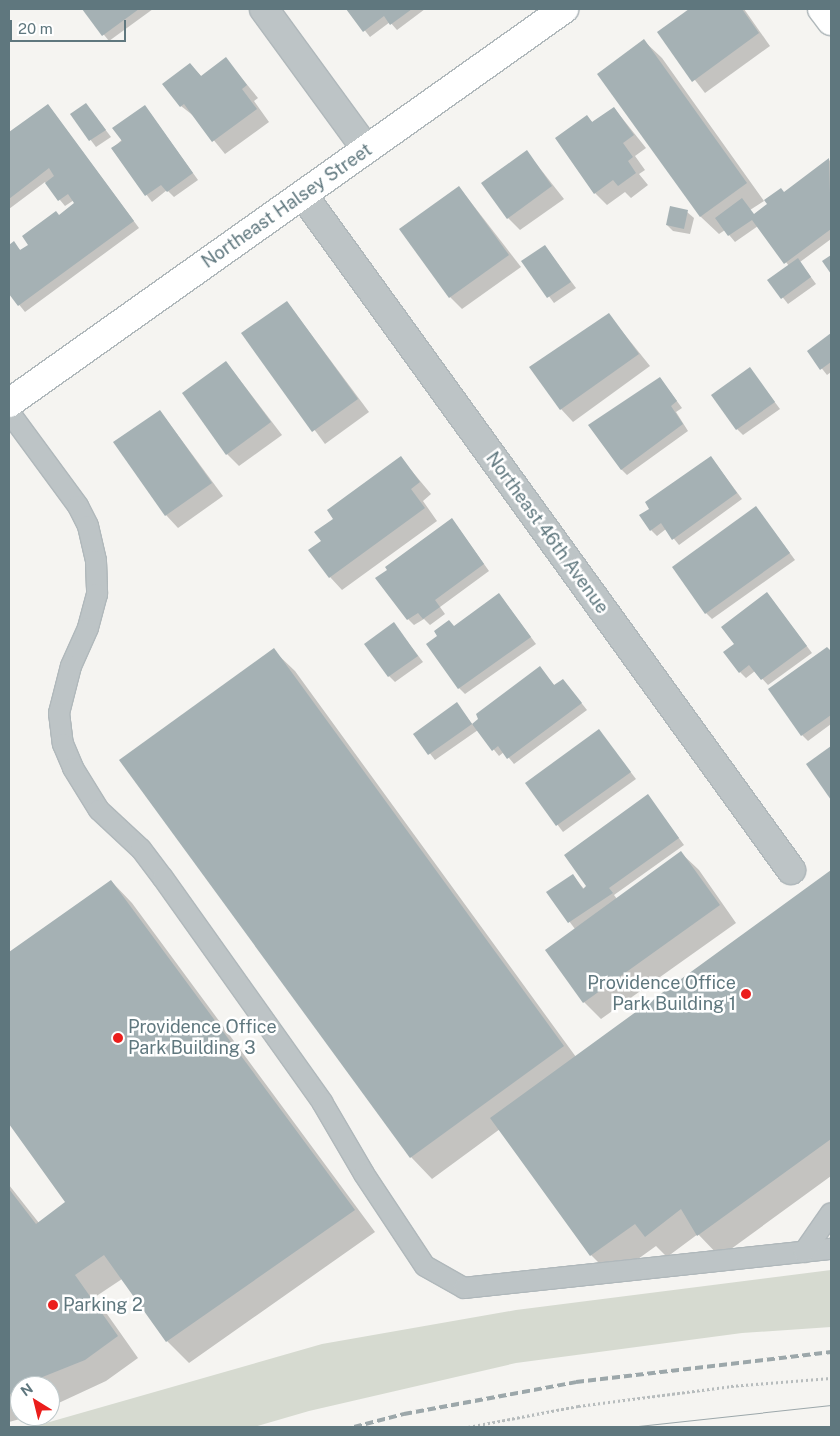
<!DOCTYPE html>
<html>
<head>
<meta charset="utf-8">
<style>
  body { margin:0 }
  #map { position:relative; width:840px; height:1436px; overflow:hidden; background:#f5f4f1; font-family:"Public Sans",sans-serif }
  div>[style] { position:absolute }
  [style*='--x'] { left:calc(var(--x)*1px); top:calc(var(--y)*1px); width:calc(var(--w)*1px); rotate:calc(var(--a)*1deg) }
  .green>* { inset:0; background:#d6dad0 }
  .shadow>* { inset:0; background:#0003 }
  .building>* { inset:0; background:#a5b1b4 }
  .path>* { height:3px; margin-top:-1.5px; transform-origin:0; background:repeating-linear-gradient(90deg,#b7bcbd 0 2.5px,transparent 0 5px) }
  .roads { filter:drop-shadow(1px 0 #b0b8bb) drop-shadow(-1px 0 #b0b8bb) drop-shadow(0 1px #b0b8bb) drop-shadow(0 -1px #b0b8bb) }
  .lane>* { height:20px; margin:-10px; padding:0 10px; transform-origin:10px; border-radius:10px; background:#bdc4c6 }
  .street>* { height:28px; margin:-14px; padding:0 14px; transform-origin:14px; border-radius:14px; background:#bdc4c6 }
  .secondary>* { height:28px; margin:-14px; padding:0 14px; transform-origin:14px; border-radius:14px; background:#fff }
  .tram>* { height:1px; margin:-0.5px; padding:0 0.5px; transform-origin:0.5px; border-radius:0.5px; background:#9ca7aa }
  .rail>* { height:4px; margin-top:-2px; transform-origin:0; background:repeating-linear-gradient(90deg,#9ca7aa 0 8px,transparent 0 12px) }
  .dots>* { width:14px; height:14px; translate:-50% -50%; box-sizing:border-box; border:2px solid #fff; border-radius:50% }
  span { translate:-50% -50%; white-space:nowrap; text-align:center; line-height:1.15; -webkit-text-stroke:5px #fff; paint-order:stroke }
  .street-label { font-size:18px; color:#5f777e }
  .poi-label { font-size:18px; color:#5f777e }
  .right { translate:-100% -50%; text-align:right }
  .left { translate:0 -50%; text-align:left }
  .frame { position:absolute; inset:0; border:10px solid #5f777e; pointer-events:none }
  .north { position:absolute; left:10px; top:1376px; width:50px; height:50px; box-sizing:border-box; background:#fff; border:1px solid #bfc9cb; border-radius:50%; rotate:324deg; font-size:14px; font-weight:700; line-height:20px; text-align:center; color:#5f777e }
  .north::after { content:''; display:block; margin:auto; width:18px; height:22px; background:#eb1e1c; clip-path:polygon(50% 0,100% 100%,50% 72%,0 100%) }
  .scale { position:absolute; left:10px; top:20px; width:116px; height:22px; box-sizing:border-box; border:2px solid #5f777e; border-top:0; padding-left:6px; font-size:15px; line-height:18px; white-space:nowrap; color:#5f777e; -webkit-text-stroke:4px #fff; paint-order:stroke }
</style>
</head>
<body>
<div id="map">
  <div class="green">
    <i style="clip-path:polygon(831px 1270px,831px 1327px,742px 1333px,516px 1363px,309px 1411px,254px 1427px,32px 1427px,322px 1344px,516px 1310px)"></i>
  </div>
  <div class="shadow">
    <i style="clip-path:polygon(83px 9px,153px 9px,109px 41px)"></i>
    <i style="clip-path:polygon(348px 9px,425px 9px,397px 30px,390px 22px,370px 37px)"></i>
    <i style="clip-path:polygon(691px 9px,744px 9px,770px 46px,705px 93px,658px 32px)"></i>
    <i style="clip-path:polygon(644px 41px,662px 58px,764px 201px,750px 210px,757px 220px,785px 193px,829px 160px,831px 162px,831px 239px,800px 262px,816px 284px,788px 304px,769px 280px,789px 266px,758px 226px,735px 242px,725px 230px,719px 234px,701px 217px,599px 74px)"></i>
    <i style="clip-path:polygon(226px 59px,258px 98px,254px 101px,269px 122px,225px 154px,195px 117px,181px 106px,190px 65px,202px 77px)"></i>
    <i style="clip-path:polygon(86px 104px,111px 137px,96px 147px,71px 114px)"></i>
    <i style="clip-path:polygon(48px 105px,139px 228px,25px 312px,9px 292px,9px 246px,13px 243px,21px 251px,30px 245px,76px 203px,74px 200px,65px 206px,45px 182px,9px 209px,9px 134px)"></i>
    <i style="clip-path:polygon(614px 108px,646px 148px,635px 156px,645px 170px,639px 174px,648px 185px,631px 198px,625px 192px,607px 205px,595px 193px,587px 116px,593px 123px)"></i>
    <i style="clip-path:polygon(150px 113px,198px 180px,174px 197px,167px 190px,152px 202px,112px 149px)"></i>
    <i style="clip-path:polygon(527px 152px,564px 199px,520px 230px,508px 218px)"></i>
    <i style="clip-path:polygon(459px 187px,521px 267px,462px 309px,450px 297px)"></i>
    <i style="clip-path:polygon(687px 212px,694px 218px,690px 234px,673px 231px,667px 225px)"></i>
    <i style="clip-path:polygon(545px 246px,576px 288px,554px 303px,523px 261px)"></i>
    <i style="clip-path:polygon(287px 302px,369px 412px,325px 444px,243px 333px)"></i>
    <i style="clip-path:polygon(609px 315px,650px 366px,573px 422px,561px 409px)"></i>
    <i style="clip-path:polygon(831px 335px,831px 372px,827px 375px,808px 351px)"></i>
    <i style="clip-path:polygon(226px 362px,282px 435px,239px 466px,227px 454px)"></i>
    <i style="clip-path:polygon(750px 369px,780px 409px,743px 435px,737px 429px)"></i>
    <i style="clip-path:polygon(660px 378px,682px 408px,676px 412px,688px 431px,627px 475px,621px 469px)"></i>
    <i style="clip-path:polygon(160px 411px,223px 496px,178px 528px,166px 515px)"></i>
    <i style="clip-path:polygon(401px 458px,431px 494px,423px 501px,437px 521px,342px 590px,330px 577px,322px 541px,335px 519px)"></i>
    <i style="clip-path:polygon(716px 464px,742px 499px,679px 545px,666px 529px,657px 536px,651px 530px)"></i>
    <i style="clip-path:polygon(756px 507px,795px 560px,712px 619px,706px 613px)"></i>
    <i style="clip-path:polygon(457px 526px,489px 571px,440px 607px,445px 614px,430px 625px,424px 619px,414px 625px,408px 619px)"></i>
    <i style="clip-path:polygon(767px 593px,812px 653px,768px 685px,755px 671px,746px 678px,740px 672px,736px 645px)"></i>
    <i style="clip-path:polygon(499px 594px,536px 644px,465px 694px,459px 688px,454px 627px)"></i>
    <i style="clip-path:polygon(394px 624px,423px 662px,395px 682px,389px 676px)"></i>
    <i style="clip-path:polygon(273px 650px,295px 671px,576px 1057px,831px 871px,831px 1176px,720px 1257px,698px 1234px,667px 1257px,656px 1246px,613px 1277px,591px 1255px,500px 1129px,432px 1179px,411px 1157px)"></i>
    <i style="clip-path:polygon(831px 652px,831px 724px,808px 741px,802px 735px)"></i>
    <i style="clip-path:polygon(540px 668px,555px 686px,563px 680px,587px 710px,514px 764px,504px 752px,499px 756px,478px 730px,435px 760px,415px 734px,457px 704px,473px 725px)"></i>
    <i style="clip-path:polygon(599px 731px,636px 779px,563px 832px,527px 784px)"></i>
    <i style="clip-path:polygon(648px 796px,684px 845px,614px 895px,617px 899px,681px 853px,699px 870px,736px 923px,601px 1019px,584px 1002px,575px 929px,548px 893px,573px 876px,584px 889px,588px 887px)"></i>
    <i style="clip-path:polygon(111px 881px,132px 903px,375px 1232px,189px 1363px,167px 1341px,122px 1279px,95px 1297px,138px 1358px,106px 1381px,50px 1407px,50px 1386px,20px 1386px,20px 1416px,31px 1416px,9px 1422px,9px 1185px,39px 1223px,67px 1203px,9px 1122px,9px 954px)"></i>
  </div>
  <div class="building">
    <i style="clip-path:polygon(82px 9px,139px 9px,102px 36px)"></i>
    <i style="clip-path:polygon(346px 9px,412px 9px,390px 25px,384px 16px,363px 32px)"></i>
    <i style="clip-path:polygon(689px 9px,742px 9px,759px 33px,692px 82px,657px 32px)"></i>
    <i style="clip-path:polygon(644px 39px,747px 183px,700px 217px,597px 74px)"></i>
    <i style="clip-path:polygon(226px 57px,247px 85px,242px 89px,257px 109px,212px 142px,184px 104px,180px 107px,162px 84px,190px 63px,201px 76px)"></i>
    <i style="clip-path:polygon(86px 103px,106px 130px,89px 141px,70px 114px)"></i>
    <i style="clip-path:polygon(48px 104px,134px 221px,18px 306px,9px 294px,9px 245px,14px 241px,20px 250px,28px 245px,22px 236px,56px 211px,59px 215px,74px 203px,68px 194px,58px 201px,45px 183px,54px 176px,49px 168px,9px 199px,9px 132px)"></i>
    <i style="clip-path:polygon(145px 105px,193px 173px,167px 192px,161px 185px,145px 196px,111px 148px,122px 141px,112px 128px)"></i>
    <i style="clip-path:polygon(614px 107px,634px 135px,623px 143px,633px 157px,628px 161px,636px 173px,618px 186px,613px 180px,594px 194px,555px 138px,587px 115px,592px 122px)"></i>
    <i style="clip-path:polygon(527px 150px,552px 186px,507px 219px,481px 183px)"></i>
    <i style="clip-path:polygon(829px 158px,831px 229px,784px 264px,752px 220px,728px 236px,715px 218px,742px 198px,754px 214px,767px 204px,764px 200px,781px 188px,784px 192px)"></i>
    <i style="clip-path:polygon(459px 186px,509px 255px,449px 298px,399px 229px)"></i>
    <i style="clip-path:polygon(670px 206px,688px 210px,684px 229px,666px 225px)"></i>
    <i style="clip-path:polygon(545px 245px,571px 282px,547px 298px,521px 261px)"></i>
    <i style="clip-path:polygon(831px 255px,831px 274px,822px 261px)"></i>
    <i style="clip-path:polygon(798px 258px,811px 277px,781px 299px,767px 280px)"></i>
    <i style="clip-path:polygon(287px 301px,358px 399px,312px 432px,241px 333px)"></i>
    <i style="clip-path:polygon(609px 313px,639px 354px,560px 410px,529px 367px)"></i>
    <i style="clip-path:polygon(831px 333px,831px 362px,820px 370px,807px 351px)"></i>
    <i style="clip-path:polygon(226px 361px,271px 422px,226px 455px,182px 393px)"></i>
    <i style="clip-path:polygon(750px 367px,775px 402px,736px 430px,711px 395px)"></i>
    <i style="clip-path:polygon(660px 377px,677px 401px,671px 406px,683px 424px,621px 470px,588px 425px)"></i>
    <i style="clip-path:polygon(160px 410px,212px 483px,165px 516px,113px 442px)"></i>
    <i style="clip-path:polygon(401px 456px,420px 482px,411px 489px,425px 508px,329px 578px,308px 550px,321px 541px,314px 532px,333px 519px,327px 510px)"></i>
    <i style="clip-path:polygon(711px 456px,737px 493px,672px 540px,661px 523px,650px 531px,639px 515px,649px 509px,645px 502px)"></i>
    <i style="clip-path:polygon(756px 506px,790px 553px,705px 614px,672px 567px)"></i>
    <i style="clip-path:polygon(452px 518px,484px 564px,435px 600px,440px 607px,423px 619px,418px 613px,407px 620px,375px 578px,387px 570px,385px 567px)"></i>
    <i style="clip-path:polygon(767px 592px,807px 646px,761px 680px,749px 665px,739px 673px,723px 652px,734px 644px,721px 627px)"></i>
    <i style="clip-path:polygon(499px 593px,531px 637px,458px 689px,426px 644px,437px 636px,434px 631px,449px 620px,454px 626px)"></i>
    <i style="clip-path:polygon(394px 622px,418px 656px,388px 677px,364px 644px)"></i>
    <i style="clip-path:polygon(827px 647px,831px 651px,831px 715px,801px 736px,768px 689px)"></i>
    <i style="clip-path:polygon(274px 648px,564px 1046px,410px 1158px,119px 760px)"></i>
    <i style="clip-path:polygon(540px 666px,554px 685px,563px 679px,582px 703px,507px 759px,498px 746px,492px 751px,472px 724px,478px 719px,476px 714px)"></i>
    <i style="clip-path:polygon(457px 702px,472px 724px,428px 755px,413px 734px)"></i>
    <i style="clip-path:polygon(599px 729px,631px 772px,556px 826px,525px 783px)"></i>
    <i style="clip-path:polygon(831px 746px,831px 800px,806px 764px)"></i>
    <i style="clip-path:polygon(648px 794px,679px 838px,609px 888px,613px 893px,568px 923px,546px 892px,573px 874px,583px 889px,586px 886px,564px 855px)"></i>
    <i style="clip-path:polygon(681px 851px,720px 905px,583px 1003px,545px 950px)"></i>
    <i style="clip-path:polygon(831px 870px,831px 1139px,697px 1236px,681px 1209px,645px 1237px,635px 1224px,590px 1256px,490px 1118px)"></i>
    <i style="clip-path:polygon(111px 880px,355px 1210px,166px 1342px,104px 1255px,75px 1275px,118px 1336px,85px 1360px,20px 1386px,20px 1389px,9px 1395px,9px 1189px,36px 1224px,65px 1202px,9px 1124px,9px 952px)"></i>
  </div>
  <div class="path">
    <i style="--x:468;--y:1427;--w:112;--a:-10.8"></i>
    <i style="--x:578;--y:1406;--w:154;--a:-7.4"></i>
    <i style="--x:731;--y:1386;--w:100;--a:-4.6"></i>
  </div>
  <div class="roads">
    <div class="lane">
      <i style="--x:9;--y:412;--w:117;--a:53.7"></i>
      <i style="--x:78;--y:506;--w:22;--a:63"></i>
      <i style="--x:88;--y:526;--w:36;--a:77"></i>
      <i style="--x:96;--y:561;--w:33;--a:88"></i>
      <i style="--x:97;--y:594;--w:35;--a:105"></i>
      <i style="--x:88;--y:628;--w:42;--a:114.1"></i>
      <i style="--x:71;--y:666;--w:49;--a:104.3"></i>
      <i style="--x:59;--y:713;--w:31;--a:83"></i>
      <i style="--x:63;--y:744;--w:26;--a:67"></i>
      <i style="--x:73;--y:768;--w:49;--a:58.2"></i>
      <i style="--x:99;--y:810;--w:57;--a:42.9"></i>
      <i style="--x:141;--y:849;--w:36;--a:53"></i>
      <i style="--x:163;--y:878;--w:275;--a:54.6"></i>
      <i style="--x:322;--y:1102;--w:83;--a:59.7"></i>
      <i style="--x:364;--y:1174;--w:110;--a:56.5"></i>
      <i style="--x:425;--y:1266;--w:45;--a:29.4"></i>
      <i style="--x:464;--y:1288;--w:369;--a:-6.1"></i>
      <i style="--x:804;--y:1252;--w:47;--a:-55.3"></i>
    </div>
    <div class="street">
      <i style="--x:264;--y:9;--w:173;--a:53.9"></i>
      <i style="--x:303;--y:195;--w:833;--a:54.13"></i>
    </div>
    <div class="secondary">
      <i style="--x:822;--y:9;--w:15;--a:53"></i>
      <i style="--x:9;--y:403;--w:681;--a:-35.37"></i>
    </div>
  </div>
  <div class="tram">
    <i style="--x:629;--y:1427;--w:203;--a:-6.2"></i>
  </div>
  <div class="rail">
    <i style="--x:354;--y:1427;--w:52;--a:-14.6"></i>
    <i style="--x:404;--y:1414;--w:175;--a:-10.5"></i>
    <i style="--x:576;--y:1382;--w:257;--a:-6.7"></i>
  </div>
  <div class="dots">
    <i style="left:746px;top:994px;background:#eb1e1c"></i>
    <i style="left:118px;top:1038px;background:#eb1e1c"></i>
    <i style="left:53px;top:1305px;background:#eb1e1c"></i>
  </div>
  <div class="street-label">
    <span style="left:287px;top:206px;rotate:-35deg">Northeast Halsey Street</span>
    <span style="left:547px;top:533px;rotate:54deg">Northeast 46th Avenue</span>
  </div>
  <div class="poi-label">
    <span class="right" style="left:736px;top:994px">Providence Office<br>Park Building 1</span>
    <span class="left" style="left:128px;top:1038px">Providence Office<br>Park Building 3</span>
    <span class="left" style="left:63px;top:1305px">Parking 2</span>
  </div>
  <div class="frame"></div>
  <div class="north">N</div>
  <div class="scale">20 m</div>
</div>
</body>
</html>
